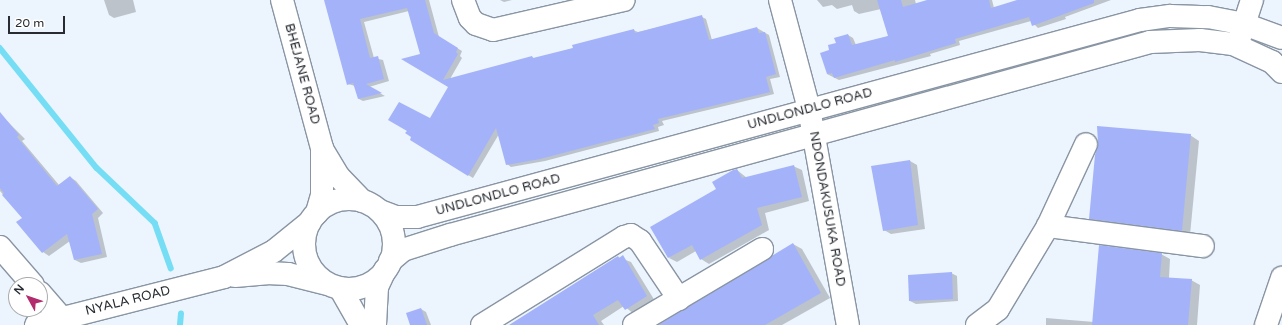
<!DOCTYPE html>
<html>
<head>
<meta charset="utf-8">
<style>
  body { margin:0 }
  #map { position:relative; width:1282px; height:325px; overflow:hidden; background:#ecf4fd; font-family:"Varela Round",sans-serif }
  div>[style] { position:absolute }
  [style*='--x'] { left:calc(var(--x)*1px); top:calc(var(--y)*1px); width:calc(var(--w)*1px); rotate:calc(var(--a)*1deg) }
  .shadow>* { inset:0; background:#0003 }
  .stream>* { height:5.5px; margin:-2.75px; padding:0 2.75px; transform-origin:2.75px; border-radius:2.75px; background:#75ddf4 }
  .building>* { inset:0; background:#a4b3f9 }
  .roads { filter:drop-shadow(1px 0 #8995a3) drop-shadow(-1px 0 #8995a3) drop-shadow(0 1px #8995a3) drop-shadow(0 -1px #8995a3) }
  .minor>* { height:22px; margin:-11px; padding:0 11px; transform-origin:11px; border-radius:11px; background:#fff }
  .major>* { height:22px; margin:-11px; padding:0 11px; transform-origin:11px; border-radius:11px; background:#fff }
  .major>.ring { margin:-11px; padding:0; box-sizing:content-box; background:none; border:22px solid #fff; border-radius:50% }
  span { translate:-50% -50%; white-space:nowrap; text-align:center; line-height:1.15; -webkit-text-stroke:3.5px #fff; paint-order:stroke }
  .street-label { font-size:13px; color:#282c32 }
  .north { position:absolute; left:8px; top:277px; width:40px; height:40px; box-sizing:border-box; background:#fff; border:1px solid #a9abad; border-radius:50%; rotate:310deg; font-size:11px; font-weight:700; line-height:16px; text-align:center; color:#282c32 }
  .north::after { content:''; display:block; margin:auto; width:14px; height:18px; background:#b22b6d; clip-path:polygon(50% 0,100% 100%,50% 72%,0 100%) }
  .scale { position:absolute; left:8px; top:16px; width:57px; height:18px; box-sizing:border-box; border:2px solid #282c32; border-top:0; padding-left:5px; font-size:12px; line-height:14px; white-space:nowrap; color:#282c32; -webkit-text-stroke:3px #fff; paint-order:stroke }
</style>
</head>
<body>
<div id="map">
  <div class="shadow">
    <i style="clip-path:polygon(104px 0,133px 0,136px 12px,114px 18px,109px 15px)"></i>
    <i style="clip-path:polygon(325px 0,429px 0,439px 37px,462px 51px,460px 56px,462px 58px,450px 79px,532px 57px,535px 59px,574px 48px,633px 30px,638px 32px,702px 17px,706px 19px,712px 40px,757px 28px,769px 35px,780px 77px,770px 79px,774px 94px,662px 121px,664px 125px,658px 127px,659px 131px,545px 161px,511px 167px,507px 164px,499px 134px,473px 178px,411px 139px,431px 119px,449px 87px,404px 59px,421px 55px,409px 11px,364px 22px,374px 58px,383px 60px,389px 81px,369px 87px,385px 96px,363px 101px,359px 99px,355px 86px,348px 84px)"></i>
    <i style="clip-path:polygon(500px 0,512px 0,504px 2px)"></i>
    <i style="clip-path:polygon(817px 0,915px 0,916px 4px,930px 0,992px 0,994px 8px,1020px 0,1111px 0,1065px 17px,1066px 19px,1038px 28px,1031px 21px,959px 41px,960px 45px,930px 54px,931px 56px,839px 80px,827px 74px,830px 51px,837px 44px,835px 38px,848px 35px,853px 38px,856px 45px,889px 36px,881px 9px,859px 14px,854px 11px,852px 5px,837px 9px,832px 5px,823px 7px)"></i>
    <i style="clip-path:polygon(7px 121px,25px 139px,22px 141px,59px 185px,70px 177px,76px 181px,103px 213px,98px 218px,107px 257px,81px 263px,75px 260px,70px 241px,49px 256px,43px 252px,23px 218px,0 191px,0 127px)"></i>
    <i style="clip-path:polygon(1190px 135px,1199px 141px,1190px 235px,1099px 223px,1090px 218px)"></i>
    <i style="clip-path:polygon(910px 161px,917px 165px,925px 229px,891px 234px,884px 230px)"></i>
    <i style="clip-path:polygon(793px 166px,802px 170px,809px 201px,765px 213px,769px 230px,709px 264px,701px 259px,696px 251px,677px 262px,669px 258px,717px 190px,737px 170px,747px 178px)"></i>
    <i style="clip-path:polygon(793px 244px,802px 249px,830px 298px,782px 325px,660px 325px)"></i>
    <i style="clip-path:polygon(1161px 254px,1170px 259px,1169px 278px,1191px 280px,1200px 285px,1197px 325px,1046px 325px,1046px 318px,1094px 322px)"></i>
    <i style="clip-path:polygon(618px 257px,631px 262px,655px 301px,634px 314px,624px 306px,601px 321px,604px 325px,510px 325px)"></i>
    <i style="clip-path:polygon(951px 273px,957px 276px,958px 301px,916px 304px,910px 301px)"></i>
    <i style="clip-path:polygon(421px 309px,426px 312px,431px 325px,411px 325px)"></i>
  </div>
  <div class="stream">
    <i style="--x:0;--y:48;--w:154;--a:51.1"></i>
    <i style="--x:97;--y:168;--w:80;--a:43.5"></i>
    <i style="--x:155;--y:223;--w:48;--a:70.4"></i>
    <i style="--x:180;--y:325;--w:11;--a:-85"></i>
  </div>
  <div class="building">
    <i style="clip-path:polygon(324px 0,425px 0,434px 33px,458px 48px,456px 52px,458px 54px,443px 80px,532px 56px,533px 58px,573px 48px,572px 45px,634px 29px,635px 33px,702px 15px,709px 40px,757px 27px,759px 33px,765px 32px,776px 74px,766px 77px,770px 92px,658px 119px,659px 123px,653px 125px,655px 129px,540px 159px,506px 165px,496px 128px,468px 176px,410px 140px,411px 137px,405px 133px,407px 131px,388px 120px,399px 102px,430px 118px,448px 87px,401px 59px,420px 54px,407px 8px,360px 19px,370px 58px,378px 56px,384px 79px,366px 84px,382px 93px,358px 99px,353px 83px,347px 85px)"></i>
    <i style="clip-path:polygon(877px 0,901px 0,903px 7px,927px 0,989px 0,991px 8px,1017px 0,1094px 0,1094px 3px,1032px 26px,1029px 17px,955px 39px,956px 43px,895px 62px,895px 60px,834px 78px,832px 73px,827px 74px,820px 53px,829px 50px,828px 45px,836px 43px,834px 38px,848px 34px,852px 45px,888px 36px)"></i>
    <i style="clip-path:polygon(0 112px,19px 135px,17px 137px,57px 186px,70px 176px,98px 209px,92px 214px,102px 254px,74px 260px,67px 234px,42px 253px,16px 222px,22px 218px,2px 195px,4px 193px,0 188px)"></i>
    <i style="clip-path:polygon(1097px 126px,1191px 134px,1182px 231px,1089px 219px,1095px 155px,1098px 143px)"></i>
    <i style="clip-path:polygon(910px 160px,918px 225px,883px 231px,871px 166px)"></i>
    <i style="clip-path:polygon(794px 165px,802px 197px,757px 208px,762px 225px,700px 260px,692px 245px,668px 258px,650px 227px,716px 189px,712px 182px,733px 170px,737px 169px,742px 178px)"></i>
    <i style="clip-path:polygon(793px 243px,821px 293px,765px 325px,658px 325px)"></i>
    <i style="clip-path:polygon(1099px 245px,1162px 253px,1160px 277px,1192px 279px,1188px 325px,1092px 325px)"></i>
    <i style="clip-path:polygon(623px 255px,647px 296px,625px 310px,618px 300px,593px 315px,599px 325px,509px 325px,618px 256px,619px 258px)"></i>
    <i style="clip-path:polygon(952px 272px,953px 299px,909px 301px,908px 275px)"></i>
    <i style="clip-path:polygon(421px 308px,427px 325px,410px 325px,406px 313px)"></i>
  </div>
  <div class="roads">
    <div class="minor">
      <i style="--x:282;--y:0;--w:153;--a:74.9"></i>
      <i style="--x:322;--y:148;--w:47;--a:90"></i>
      <i style="--x:322;--y:195;--w:19;--a:106"></i>
      <i style="--x:463;--y:0;--w:19;--a:69"></i>
      <i style="--x:470;--y:18;--w:8;--a:45"></i>
      <i style="--x:476;--y:24;--w:18;--a:19"></i>
      <i style="--x:493;--y:30;--w:134;--a:-12.9"></i>
      <i style="--x:780;--y:0;--w:113;--a:75.1"></i>
      <i style="--x:809;--y:109;--w:219;--a:79.8"></i>
      <i style="--x:1238;--y:43;--w:45;--a:-72"></i>
      <i style="--x:322;--y:149;--w:33;--a:59"></i>
      <i style="--x:339;--y:177;--w:33;--a:46"></i>
      <i style="--x:1048;--y:226;--w:90;--a:-65.1"></i>
      <i style="--x:0;--y:247;--w:50;--a:49"></i>
      <i style="--x:340;--y:288;--w:43;--a:60.4"></i>
      <i style="--x:40;--y:293;--w:33;--a:49"></i>
      <i style="--x:375;--y:325;--w:38;--a:-87"></i>
      <i style="--x:377;--y:287;--w:19;--a:-65"></i>
      <i style="--x:482;--y:325;--w:167;--a:-31.8"></i>
      <i style="--x:624;--y:237;--w:7;--a:-16"></i>
      <i style="--x:631;--y:235;--w:11;--a:34"></i>
      <i style="--x:640;--y:241;--w:70;--a:56.1"></i>
      <i style="--x:634;--y:325;--w:149;--a:-30.7"></i>
      <i style="--x:977;--y:325;--w:26;--a:-37"></i>
      <i style="--x:998;--y:309;--w:97;--a:-58.9"></i>
      <i style="--x:1048;--y:226;--w:156;--a:7.4"></i>
    </div>
    <div class="major">
      <i class="ring" style="left:304px;top:199px;width:68px;height:68px"></i>
      <i style="--x:380;--y:211;--w:17;--a:21"></i>
      <i style="--x:396;--y:217;--w:21;--a:0"></i>
      <i style="--x:417;--y:217;--w:749;--a:-15.24"></i>
      <i style="--x:1140;--y:20;--w:30;--a:-8"></i>
      <i style="--x:1170;--y:16;--w:38;--a:2"></i>
      <i style="--x:1208;--y:17;--w:37;--a:11"></i>
      <i style="--x:1244;--y:24;--w:40;--a:20.2"></i>
      <i style="--x:390;--y:261;--w:17;--a:-40"></i>
      <i style="--x:403;--y:250;--w:49;--a:-17.7"></i>
      <i style="--x:450;--y:235;--w:726;--a:-15.41"></i>
      <i style="--x:1150;--y:42;--w:50;--a:-2.3"></i>
      <i style="--x:1200;--y:40;--w:33;--a:7"></i>
      <i style="--x:1233;--y:44;--w:43;--a:24.8"></i>
      <i style="--x:1272;--y:62;--w:14;--a:45"></i>
      <i style="--x:235;--y:276;--w:32;--a:-5"></i>
      <i style="--x:267;--y:273;--w:21;--a:3"></i>
      <i style="--x:288;--y:274;--w:40;--a:14.4"></i>
      <i style="--x:36;--y:325;--w:194;--a:-14.3"></i>
      <i style="--x:224;--y:277;--w:56;--a:-27.5"></i>
      <i style="--x:274;--y:251;--w:46;--a:-38.9"></i>
      <i style="--x:1266;--y:325;--w:50;--a:-71.2"></i>
    </div>
  </div>
  <div class="street-label">
    <span style="left:302px;top:74px;rotate:75deg">BHEJANE ROAD</span>
    <span style="left:810px;top:109px;rotate:-15deg">UNDLONDLO ROAD</span>
    <span style="left:498px;top:195px;rotate:-15deg">UNDLONDLO ROAD</span>
    <span style="left:827px;top:209px;rotate:80deg">NDONDAKUSUKA ROAD</span>
    <span style="left:128px;top:301px;rotate:-14deg">NYALA ROAD</span>
  </div>
  <div class="north">N</div>
  <div class="scale">20 m</div>
</div>
</body>
</html>
